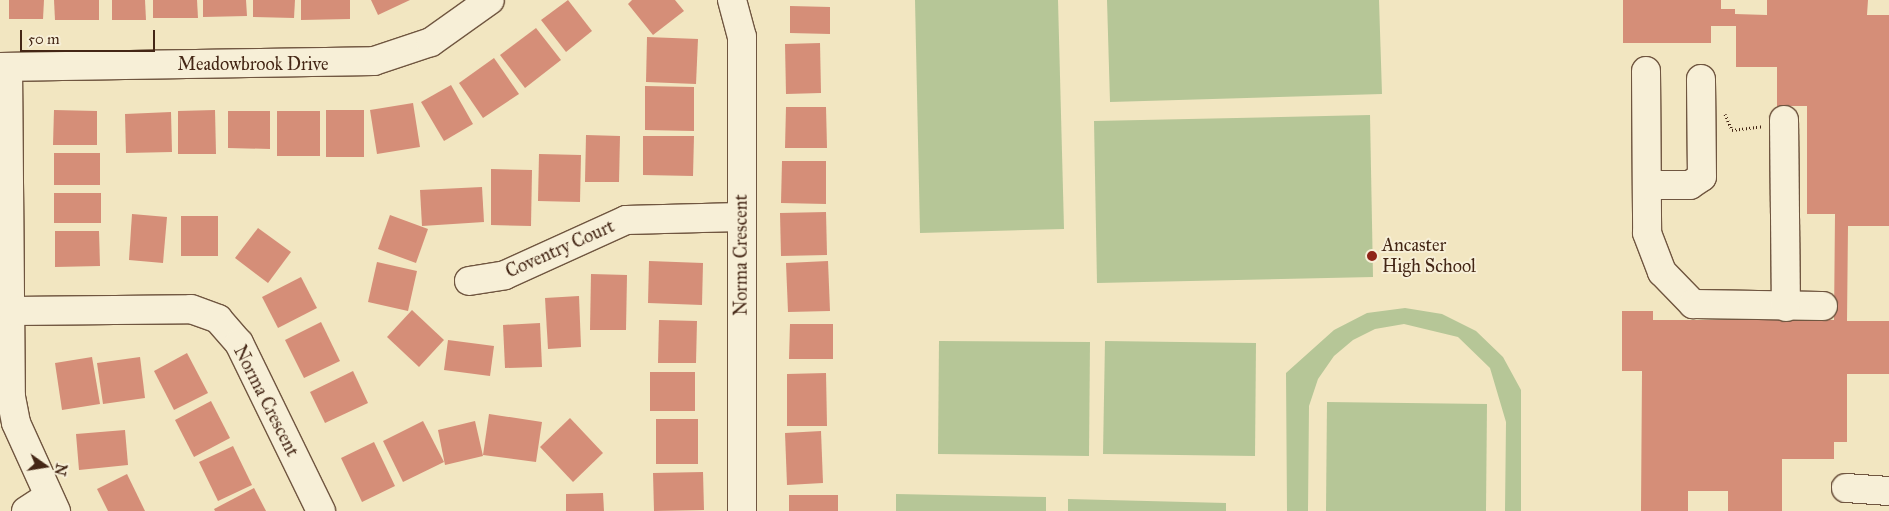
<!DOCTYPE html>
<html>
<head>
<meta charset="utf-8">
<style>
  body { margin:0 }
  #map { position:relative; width:1889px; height:511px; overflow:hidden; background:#f2e6c1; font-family:"IM FELL Great Primer",serif }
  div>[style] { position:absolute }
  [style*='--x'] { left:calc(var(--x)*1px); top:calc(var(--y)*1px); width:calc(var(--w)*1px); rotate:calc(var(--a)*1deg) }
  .green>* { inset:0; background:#b6c697 }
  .building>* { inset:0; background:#d58e78 }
  .path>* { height:3px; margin-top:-1.5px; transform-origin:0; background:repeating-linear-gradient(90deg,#442615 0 1px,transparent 0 3.5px) }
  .roads { filter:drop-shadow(1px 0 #705640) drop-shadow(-1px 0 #705640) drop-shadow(0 1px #705640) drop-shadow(0 -1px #705640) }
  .minor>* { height:28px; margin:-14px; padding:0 14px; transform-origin:14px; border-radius:14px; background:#f7efd7 }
  .dots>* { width:14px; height:14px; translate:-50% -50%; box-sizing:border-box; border:2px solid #f7efd7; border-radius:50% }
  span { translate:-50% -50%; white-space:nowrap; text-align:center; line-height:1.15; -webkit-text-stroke:4px #f7efd7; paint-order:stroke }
  .street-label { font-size:18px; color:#442615 }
  .poi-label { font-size:18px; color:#442615 }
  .left { translate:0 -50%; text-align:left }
  .north { position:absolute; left:20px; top:441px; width:50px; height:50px; -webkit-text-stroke:4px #f7efd7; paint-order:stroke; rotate:103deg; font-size:14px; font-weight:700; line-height:20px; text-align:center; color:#442615 }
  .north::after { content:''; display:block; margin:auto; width:18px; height:22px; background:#442615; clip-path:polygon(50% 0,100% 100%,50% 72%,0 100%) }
  .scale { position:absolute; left:20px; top:30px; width:135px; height:22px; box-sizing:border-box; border:2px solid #442615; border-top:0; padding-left:6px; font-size:15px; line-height:18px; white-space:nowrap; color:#442615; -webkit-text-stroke:4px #f7efd7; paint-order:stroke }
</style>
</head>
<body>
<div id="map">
  <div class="green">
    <i style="clip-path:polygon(915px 0,1058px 0,1064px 229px,920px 233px)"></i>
    <i style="clip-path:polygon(1107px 0,1379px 0,1382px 94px,1110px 102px)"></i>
    <i style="clip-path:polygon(1370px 115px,1373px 277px,1097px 283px,1094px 121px)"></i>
    <i style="clip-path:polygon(1405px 308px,1442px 314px,1476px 331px,1503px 357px,1521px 390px,1521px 511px,1505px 511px,1506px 422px,1490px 368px,1458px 337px,1404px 324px,1375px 329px,1353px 340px,1334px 356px,1318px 379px,1309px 406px,1308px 511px,1287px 511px,1286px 373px,1334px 330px,1367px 313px)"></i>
    <i style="clip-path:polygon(939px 341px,1090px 342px,1089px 456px,938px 454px)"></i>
    <i style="clip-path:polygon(1105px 341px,1256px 343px,1255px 456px,1103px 454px)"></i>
    <i style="clip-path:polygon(1327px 402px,1487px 404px,1486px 511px,1326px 511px)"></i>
    <i style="clip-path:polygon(896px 494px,1046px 497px,1046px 511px,896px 511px)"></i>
    <i style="clip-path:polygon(1068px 499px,1226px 503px,1226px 511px,1068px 511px)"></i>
  </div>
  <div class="building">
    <i style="clip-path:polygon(9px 0,44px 0,43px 19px,9px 19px)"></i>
    <i style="clip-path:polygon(54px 0,99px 0,99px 20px,55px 20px)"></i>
    <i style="clip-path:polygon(112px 0,145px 0,146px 20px,112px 20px)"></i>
    <i style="clip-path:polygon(153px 0,197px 0,198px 18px,153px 18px)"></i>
    <i style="clip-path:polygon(203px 0,246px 0,247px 16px,203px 17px)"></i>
    <i style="clip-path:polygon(253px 0,295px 0,294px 18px,253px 17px)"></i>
    <i style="clip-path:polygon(301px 0,350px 0,350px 19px,301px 20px)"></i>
    <i style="clip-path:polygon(371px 0,410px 0,378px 15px)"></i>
    <i style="clip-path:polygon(568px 0,592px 31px,566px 52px,541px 20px)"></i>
    <i style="clip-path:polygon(632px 0,675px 0,684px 11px,653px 35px,628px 4px)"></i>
    <i style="clip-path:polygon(1623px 0,1721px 0,1721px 9px,1735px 9px,1735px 14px,1767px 15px,1767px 0,1868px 0,1867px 15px,1889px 15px,1889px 226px,1848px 226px,1847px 321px,1889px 321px,1889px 374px,1847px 374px,1847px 442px,1834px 442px,1834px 459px,1782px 459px,1782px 511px,1728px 511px,1728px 491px,1688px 491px,1688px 511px,1641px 511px,1642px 371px,1622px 371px,1622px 311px,1653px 311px,1653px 320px,1834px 320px,1835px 214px,1807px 214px,1807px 106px,1777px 106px,1777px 67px,1736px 67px,1736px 26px,1711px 26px,1711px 43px,1623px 43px)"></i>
    <i style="clip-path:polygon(790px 6px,830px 7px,830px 34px,790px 33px)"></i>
    <i style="clip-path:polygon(536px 28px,561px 60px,525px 88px,500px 55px)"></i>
    <i style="clip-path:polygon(647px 37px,698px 39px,696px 84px,646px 82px)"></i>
    <i style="clip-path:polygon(820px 43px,821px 93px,786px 94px,785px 44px)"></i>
    <i style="clip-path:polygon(494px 58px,519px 94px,483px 118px,459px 83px)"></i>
    <i style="clip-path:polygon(451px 85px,473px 124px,444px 141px,421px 102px)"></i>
    <i style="clip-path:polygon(645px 86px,694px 87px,694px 131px,645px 130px)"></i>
    <i style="clip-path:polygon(413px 103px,420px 147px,377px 154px,370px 110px)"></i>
    <i style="clip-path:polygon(786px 107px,826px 107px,827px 148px,785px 148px)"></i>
    <i style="clip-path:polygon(54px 110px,97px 111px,97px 145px,53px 145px)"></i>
    <i style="clip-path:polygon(215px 110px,216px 154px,178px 154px,178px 111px)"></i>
    <i style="clip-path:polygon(326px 110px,364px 110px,364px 157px,326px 157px)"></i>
    <i style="clip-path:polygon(228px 111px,270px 111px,270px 149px,228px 148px)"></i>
    <i style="clip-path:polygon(277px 111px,320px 111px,320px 156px,277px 156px)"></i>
    <i style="clip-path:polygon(171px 112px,172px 152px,126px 153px,125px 114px)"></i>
    <i style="clip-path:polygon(586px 135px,620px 136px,619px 182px,585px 182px)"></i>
    <i style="clip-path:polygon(643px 136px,694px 136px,693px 176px,643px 175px)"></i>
    <i style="clip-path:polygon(54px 153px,100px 153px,100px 185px,54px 185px)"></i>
    <i style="clip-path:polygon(539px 154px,581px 155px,580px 202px,538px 201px)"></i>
    <i style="clip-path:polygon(782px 161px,826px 161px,826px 204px,781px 203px)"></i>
    <i style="clip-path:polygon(491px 169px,532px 170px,531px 226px,491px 225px)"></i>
    <i style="clip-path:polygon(482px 187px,484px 222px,422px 226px,420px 190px)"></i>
    <i style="clip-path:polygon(54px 193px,101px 193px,101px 223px,54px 223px)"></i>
    <i style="clip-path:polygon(826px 212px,827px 255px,781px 256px,780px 213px)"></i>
    <i style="clip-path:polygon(132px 214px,167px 217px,163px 263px,129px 260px)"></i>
    <i style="clip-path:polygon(390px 215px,428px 229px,416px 263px,378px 249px)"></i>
    <i style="clip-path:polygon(181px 216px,218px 216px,218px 256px,181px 256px)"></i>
    <i style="clip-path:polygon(258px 228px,291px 252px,268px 283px,235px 258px)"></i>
    <i style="clip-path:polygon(55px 231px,99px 231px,100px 266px,55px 267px)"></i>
    <i style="clip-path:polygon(649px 261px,703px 263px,702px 305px,648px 303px)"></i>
    <i style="clip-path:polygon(828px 261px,830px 311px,788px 312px,786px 263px)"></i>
    <i style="clip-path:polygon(377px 262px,417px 271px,408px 311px,368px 302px)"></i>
    <i style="clip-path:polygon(591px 274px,627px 275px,626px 330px,590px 330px)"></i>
    <i style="clip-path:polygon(301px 277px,317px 308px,278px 328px,262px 297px)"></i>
    <i style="clip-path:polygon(579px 296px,581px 347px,548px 349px,545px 298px)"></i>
    <i style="clip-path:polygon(412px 310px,444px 340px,419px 367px,387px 337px)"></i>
    <i style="clip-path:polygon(659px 320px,697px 321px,696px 363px,658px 363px)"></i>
    <i style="clip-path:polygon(321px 322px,340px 361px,304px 378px,285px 340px)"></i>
    <i style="clip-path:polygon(540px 323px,542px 367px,505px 368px,503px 325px)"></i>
    <i style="clip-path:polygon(790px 324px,833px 324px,833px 359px,789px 359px)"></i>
    <i style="clip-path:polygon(448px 340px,494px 346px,490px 376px,444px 370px)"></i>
    <i style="clip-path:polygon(187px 353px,208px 393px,174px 410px,154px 371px)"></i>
    <i style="clip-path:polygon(92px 357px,100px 404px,62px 410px,55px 363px)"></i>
    <i style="clip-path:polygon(140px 357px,145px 398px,103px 404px,97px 363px)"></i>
    <i style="clip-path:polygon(353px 371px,368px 403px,325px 423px,310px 392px)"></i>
    <i style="clip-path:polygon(650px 372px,695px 372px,695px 411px,650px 411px)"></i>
    <i style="clip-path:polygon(826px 373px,827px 426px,787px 426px,787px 374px)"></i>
    <i style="clip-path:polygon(211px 401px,230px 438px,194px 457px,175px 420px)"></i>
    <i style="clip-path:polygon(489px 414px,542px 422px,536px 462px,483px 455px)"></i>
    <i style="clip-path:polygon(570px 418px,603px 453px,573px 482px,540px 447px)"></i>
    <i style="clip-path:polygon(656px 419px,698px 419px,698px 464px,656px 464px)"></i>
    <i style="clip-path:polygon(423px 421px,444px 462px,403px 482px,383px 441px)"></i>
    <i style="clip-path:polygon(475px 421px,483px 456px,445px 465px,438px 430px)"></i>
    <i style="clip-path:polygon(125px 430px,128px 465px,79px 470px,76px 434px)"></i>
    <i style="clip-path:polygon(821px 431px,823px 483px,787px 485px,785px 433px)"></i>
    <i style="clip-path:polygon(374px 442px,395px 486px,362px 502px,341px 458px)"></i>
    <i style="clip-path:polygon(233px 446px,252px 485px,218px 501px,199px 462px)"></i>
    <i style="clip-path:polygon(703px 472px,704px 510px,654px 511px,653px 473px)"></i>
    <i style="clip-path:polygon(127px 474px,145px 511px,108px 511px,97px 489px)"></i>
    <i style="clip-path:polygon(254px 488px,266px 511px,215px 511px,214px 509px)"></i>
    <i style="clip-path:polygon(603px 493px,604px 511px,566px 511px,566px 494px)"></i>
    <i style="clip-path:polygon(789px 495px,838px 495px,838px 511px,789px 511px)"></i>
  </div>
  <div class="path">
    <i style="--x:1725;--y:114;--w:17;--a:66"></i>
    <i style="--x:1732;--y:130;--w:31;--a:-7"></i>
  </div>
  <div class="roads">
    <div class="minor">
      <i style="--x:732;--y:0;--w:38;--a:75"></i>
      <i style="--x:742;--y:37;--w:474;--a:90"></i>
      <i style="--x:0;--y:67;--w:374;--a:-0.9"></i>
      <i style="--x:374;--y:61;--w:60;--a:-18.4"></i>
      <i style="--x:431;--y:42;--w:72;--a:-35.4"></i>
      <i style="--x:8;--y:67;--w:330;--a:89.5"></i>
      <i style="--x:11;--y:397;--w:26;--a:79"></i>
      <i style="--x:16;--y:423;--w:97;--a:65.6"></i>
      <i style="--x:1646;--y:71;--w:162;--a:89.6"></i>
      <i style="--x:1647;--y:233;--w:42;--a:69"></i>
      <i style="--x:1662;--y:272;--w:45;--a:45.9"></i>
      <i style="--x:1693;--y:304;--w:130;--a:0.9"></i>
      <i style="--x:1784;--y:120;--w:187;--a:89.4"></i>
      <i style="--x:1647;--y:185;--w:43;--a:0"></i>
      <i style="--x:1690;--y:185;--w:14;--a:-34"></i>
      <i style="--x:1702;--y:177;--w:98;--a:-90.6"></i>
      <i style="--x:469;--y:281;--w:36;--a:-9"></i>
      <i style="--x:505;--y:275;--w:133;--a:-24.4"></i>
      <i style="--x:626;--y:220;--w:114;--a:-1.5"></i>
      <i style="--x:13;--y:311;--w:178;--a:-0.6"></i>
      <i style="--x:191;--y:309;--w:29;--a:20"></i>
      <i style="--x:218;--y:319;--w:32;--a:49"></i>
      <i style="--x:239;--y:343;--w:187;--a:64"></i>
      <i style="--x:1846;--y:488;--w:43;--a:4"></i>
      <i style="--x:26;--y:511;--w:27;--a:-33"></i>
    </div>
  </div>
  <div class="dots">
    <i style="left:1372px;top:256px;background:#8f2418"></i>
  </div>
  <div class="street-label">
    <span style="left:253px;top:64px">Meadowbrook Drive</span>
    <span style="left:560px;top:249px;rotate:-24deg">Coventry Court</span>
    <span style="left:741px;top:255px;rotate:-90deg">Norma Crescent</span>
    <span style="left:266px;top:401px;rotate:63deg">Norma Crescent</span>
  </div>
  <div class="poi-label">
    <span class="left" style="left:1382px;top:256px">Ancaster<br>High School</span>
  </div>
  <div class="north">N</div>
  <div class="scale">50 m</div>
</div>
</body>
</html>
